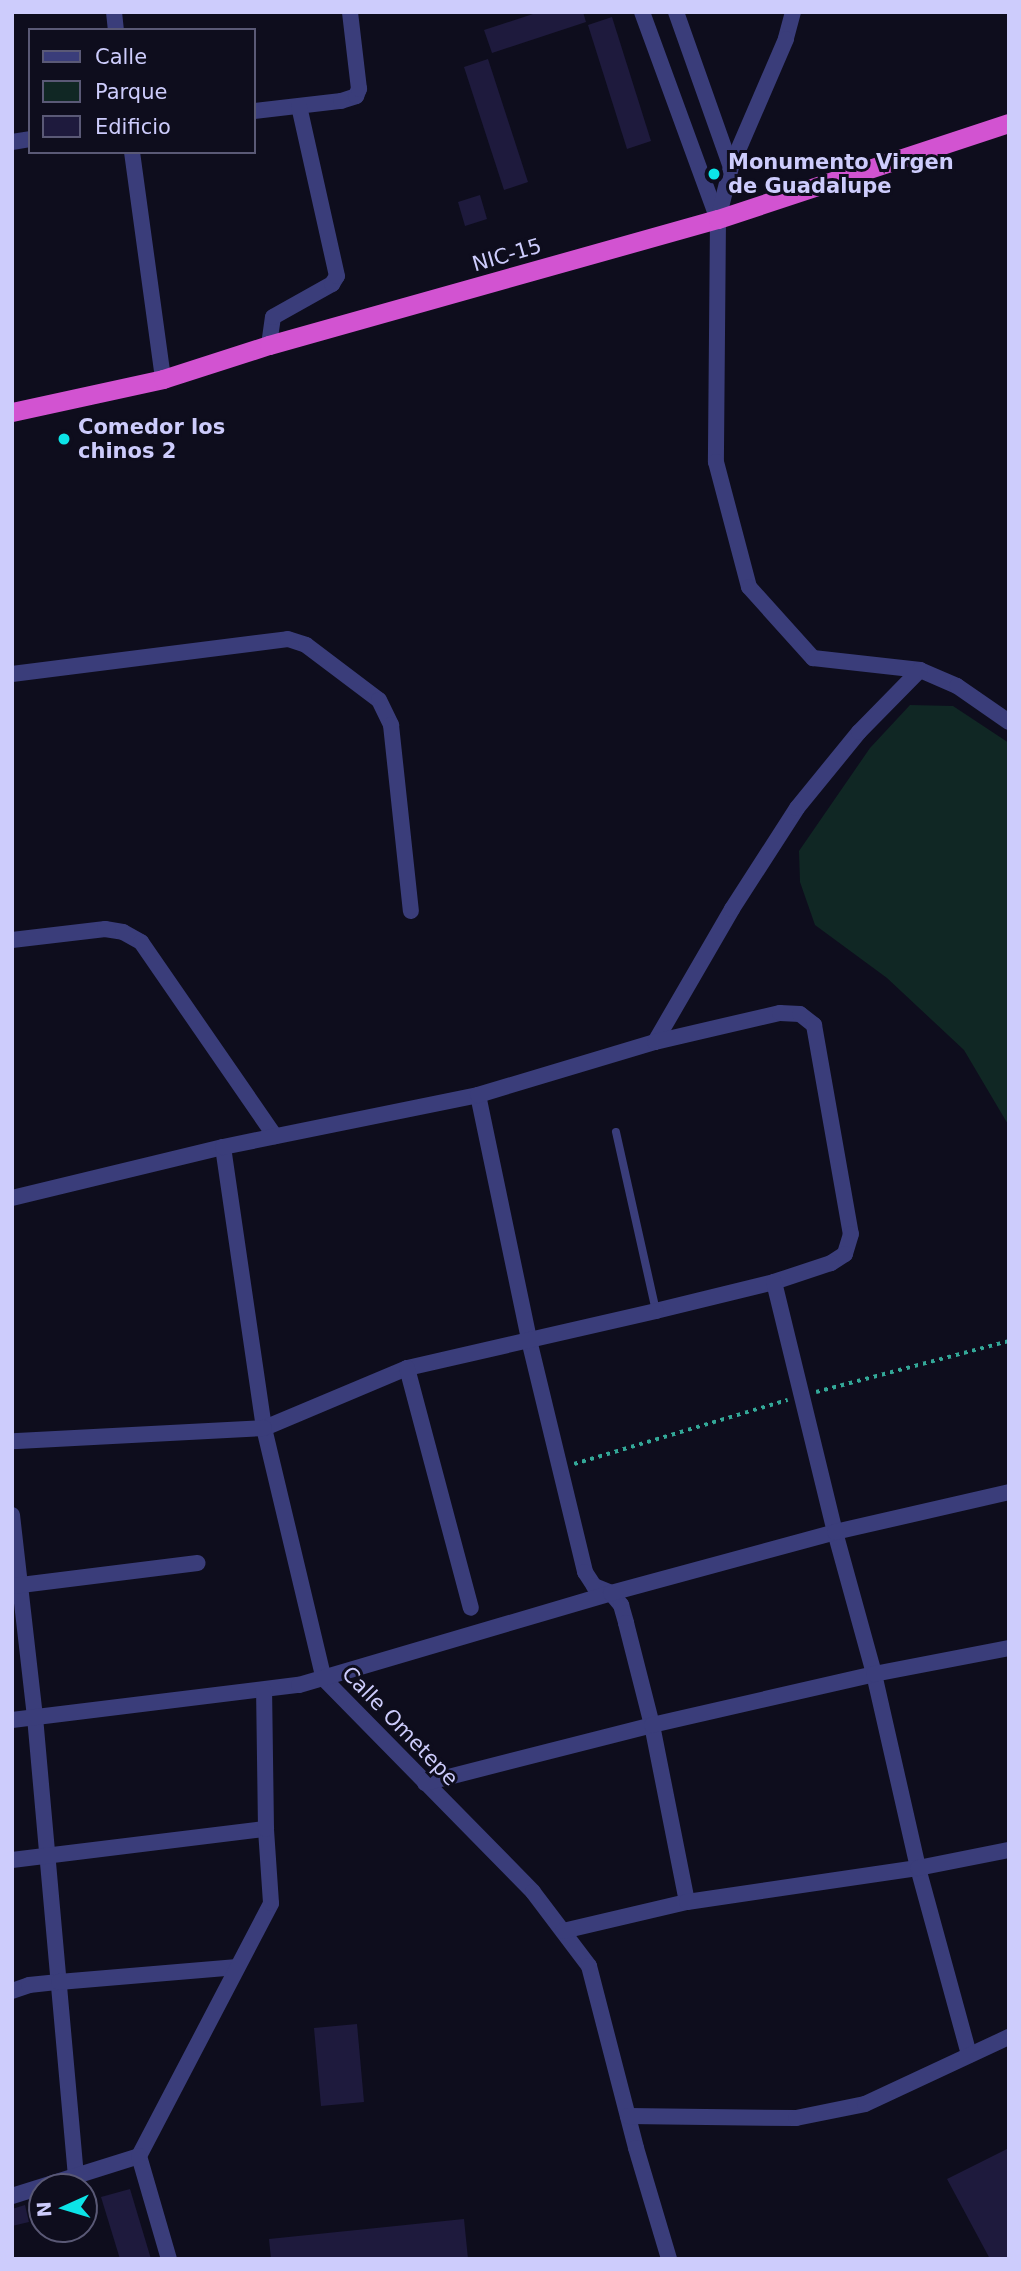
<!DOCTYPE html>
<html>
<head>
<meta charset="utf-8">
<style>
  body { margin:0 }
  #map { position:relative; width:1021px; height:2271px; overflow:hidden; background:#0e0d1d; font-family:"DejaVu Sans",sans-serif }
  div>[style] { position:absolute }
  [style*='--x'] { left:calc(var(--x)*1px); top:calc(var(--y)*1px); width:calc(var(--w)*1px); rotate:calc(var(--a)*1deg) }
  .green>* { inset:0; background:#102724 }
  .building>* { inset:0; background:#1e1a3d }
  .path>* { height:3.5px; margin-top:-1.75px; transform-origin:0; background:repeating-linear-gradient(90deg,#33a898 0 3.5px,transparent 0 8.5px) }
  .service>* { height:8px; margin:-4px; padding:0 4px; transform-origin:4px; border-radius:4px; background:#3a3d7a }
  .minor>* { height:16px; margin:-8px; padding:0 8px; transform-origin:8px; border-radius:8px; background:#3a3d7a }
  .trunk>* { height:19px; margin:-9.5px; padding:0 9.5px; transform-origin:9.5px; border-radius:9.5px; background:#d253d1 }
  .dots>* { width:19px; height:19px; translate:-50% -50%; box-sizing:border-box; border:4px solid #0e0d1d; border-radius:50% }
  span { translate:-50% -50%; white-space:nowrap; text-align:center; line-height:1.15; -webkit-text-stroke:6px #0e0d1d; paint-order:stroke }
  .poi-label { font-size:21px; color:#cdccfc; font-weight:700 }
  .left { translate:0 -50%; text-align:left }
  .street-label { font-size:21px; color:#cdccfc }
  .frame { position:absolute; inset:0; border:14px solid #cdccfc; pointer-events:none }
  .legend { position:absolute; left:28px; top:28px; width:228px; height:126px; box-sizing:border-box; background:#0e0d1d; border:2px solid #5a5976; margin:0; padding:9px 12px; list-style:none; font-size:21px; color:#cdccfc }
  .legend li { display:flex; align-items:center; gap:14px; height:35px }
  .legend b { width:35px; border:2px solid #5a5976 }
  .north { position:absolute; left:28px; top:2173px; width:70px; height:70px; box-sizing:border-box; background:#0e0d1d; border:2px solid #5a5976; border-radius:50%; rotate:266deg; font-size:19px; font-weight:700; line-height:28px; text-align:center; color:#cdccfc }
  .north::after { content:''; display:block; margin:auto; width:24px; height:32px; background:#0ce4e7; clip-path:polygon(50% 0,100% 100%,50% 72%,0 100%) }
</style>
</head>
<body>
<div id="map">
  <div class="green">
    <i style="clip-path:polygon(910px 705px,953px 706px,1009px 743px,1009px 1126px,964px 1050px,887px 978px,815px 925px,800px 882px,799px 851px,870px 748px)"></i>
  </div>
  <div class="building">
    <i style="clip-path:polygon(539px 12px,583px 12px,586px 22px,492px 53px,484px 30px)"></i>
    <i style="clip-path:polygon(612px 17px,651px 141px,627px 149px,588px 25px)"></i>
    <i style="clip-path:polygon(488px 59px,528px 182px,504px 190px,464px 67px)"></i>
    <i style="clip-path:polygon(480px 195px,487px 219px,465px 226px,458px 202px)"></i>
    <i style="clip-path:polygon(357px 2024px,364px 2102px,321px 2106px,314px 2028px)"></i>
    <i style="clip-path:polygon(1009px 2148px,1009px 2259px,990px 2259px,947px 2179px)"></i>
    <i style="clip-path:polygon(130px 2189px,151px 2259px,120px 2259px,101px 2197px)"></i>
    <i style="clip-path:polygon(25px 2205px,29px 2222px,12px 2226px,12px 2209px)"></i>
    <i style="clip-path:polygon(464px 2219px,468px 2259px,271px 2259px,269px 2239px)"></i>
  </div>
  <div class="path">
    <i style="--x:816;--y:1392;--w:200;--a:-14.8"></i>
    <i style="--x:574;--y:1464;--w:223;--a:-16.7"></i>
  </div>
  <div class="service">
    <i style="--x:616;--y:1132;--w:183;--a:77.4"></i>
  </div>
  <div class="minor">
    <i style="--x:114;--y:12;--w:18;--a:84"></i>
    <i style="--x:642;--y:12;--w:218;--a:69.9"></i>
    <i style="--x:676;--y:12;--w:164;--a:70.5"></i>
    <i style="--x:793;--y:12;--w:28;--a:105"></i>
    <i style="--x:786;--y:39;--w:139;--a:113.3"></i>
    <i style="--x:731;--y:167;--w:54;--a:104"></i>
    <i style="--x:718;--y:219;--w:243;--a:90.5"></i>
    <i style="--x:716;--y:462;--w:129;--a:75.2"></i>
    <i style="--x:749;--y:587;--w:96;--a:48"></i>
    <i style="--x:813;--y:658;--w:108;--a:6.4"></i>
    <i style="--x:920;--y:670;--w:40;--a:23.4"></i>
    <i style="--x:957;--y:686;--w:63;--a:34.7"></i>
    <i style="--x:254;--y:111;--w:88;--a:-6.6"></i>
    <i style="--x:341;--y:101;--w:16;--a:-18"></i>
    <i style="--x:356;--y:96;--w:8;--a:-67"></i>
    <i style="--x:359;--y:89;--w:78;--a:-96.7"></i>
    <i style="--x:12;--y:142;--w:18;--a:-9"></i>
    <i style="--x:132;--y:152;--w:229;--a:82.2"></i>
    <i style="--x:269;--y:345;--w:28;--a:-82"></i>
    <i style="--x:273;--y:317;--w:68;--a:-29.2"></i>
    <i style="--x:332;--y:284;--w:9;--a:-58"></i>
    <i style="--x:337;--y:276;--w:174;--a:-102.6"></i>
    <i style="--x:12;--y:674;--w:278;--a:-7.2"></i>
    <i style="--x:288;--y:639;--w:19;--a:18"></i>
    <i style="--x:306;--y:645;--w:91;--a:37"></i>
    <i style="--x:379;--y:700;--w:28;--a:64"></i>
    <i style="--x:391;--y:725;--w:187;--a:83.9"></i>
    <i style="--x:12;--y:940;--w:94;--a:-6.7"></i>
    <i style="--x:105;--y:929;--w:18;--a:9"></i>
    <i style="--x:123;--y:932;--w:21;--a:29"></i>
    <i style="--x:141;--y:942;--w:236;--a:55.4"></i>
    <i style="--x:655;--y:1042;--w:154;--a:-59.9"></i>
    <i style="--x:732;--y:909;--w:120;--a:-57.2"></i>
    <i style="--x:797;--y:808;--w:98;--a:-50.8"></i>
    <i style="--x:859;--y:732;--w:87;--a:-45.5"></i>
    <i style="--x:478;--y:1095;--w:250;--a:78.2"></i>
    <i style="--x:529;--y:1340;--w:239;--a:76.4"></i>
    <i style="--x:585;--y:1572;--w:17;--a:57"></i>
    <i style="--x:594;--y:1586;--w:18;--a:22"></i>
    <i style="--x:611;--y:1593;--w:16;--a:50"></i>
    <i style="--x:621;--y:1605;--w:19;--a:74"></i>
    <i style="--x:626;--y:1623;--w:105;--a:75.7"></i>
    <i style="--x:652;--y:1725;--w:180;--a:78.8"></i>
    <i style="--x:223;--y:1147;--w:284;--a:81.7"></i>
    <i style="--x:264;--y:1428;--w:258;--a:76.6"></i>
    <i style="--x:324;--y:1679;--w:298;--a:45.5"></i>
    <i style="--x:533;--y:1892;--w:93;--a:52.9"></i>
    <i style="--x:589;--y:1966;--w:188;--a:75.5"></i>
    <i style="--x:636;--y:2148;--w:116;--a:73.4"></i>
    <i style="--x:12;--y:1198;--w:217;--a:-13.6"></i>
    <i style="--x:223;--y:1147;--w:260;--a:-11.5"></i>
    <i style="--x:478;--y:1095;--w:185;--a:-16.7"></i>
    <i style="--x:655;--y:1042;--w:128;--a:-13.1"></i>
    <i style="--x:780;--y:1013;--w:20;--a:3"></i>
    <i style="--x:800;--y:1014;--w:18;--a:38"></i>
    <i style="--x:814;--y:1025;--w:212;--a:80"></i>
    <i style="--x:851;--y:1234;--w:21;--a:107"></i>
    <i style="--x:845;--y:1254;--w:17;--a:147"></i>
    <i style="--x:831;--y:1263;--w:60;--a:161.6"></i>
    <i style="--x:774;--y:1282;--w:122;--a:166.2"></i>
    <i style="--x:656;--y:1311;--w:255;--a:167.1"></i>
    <i style="--x:407;--y:1368;--w:155;--a:157.2"></i>
    <i style="--x:264;--y:1428;--w:252;--a:177"></i>
    <i style="--x:774;--y:1282;--w:257;--a:76.3"></i>
    <i style="--x:835;--y:1532;--w:147;--a:74.6"></i>
    <i style="--x:874;--y:1674;--w:199;--a:77.2"></i>
    <i style="--x:918;--y:1868;--w:194;--a:74.7"></i>
    <i style="--x:407;--y:1368;--w:248;--a:75.1"></i>
    <i style="--x:12;--y:1515;--w:203;--a:83.5"></i>
    <i style="--x:35;--y:1717;--w:461;--a:84.9"></i>
    <i style="--x:13;--y:1586;--w:186;--a:-7.1"></i>
    <i style="--x:12;--y:1720;--w:289;--a:-7"></i>
    <i style="--x:299;--y:1685;--w:325;--a:-16.4"></i>
    <i style="--x:611;--y:1593;--w:232;--a:-15.2"></i>
    <i style="--x:835;--y:1532;--w:179;--a:-12.9"></i>
    <i style="--x:425;--y:1783;--w:234;--a:-14.3"></i>
    <i style="--x:652;--y:1725;--w:228;--a:-12.9"></i>
    <i style="--x:874;--y:1674;--w:137;--a:-10.9"></i>
    <i style="--x:12;--y:1860;--w:256;--a:-7"></i>
    <i style="--x:563;--y:1931;--w:127;--a:-13.2"></i>
    <i style="--x:687;--y:1902;--w:233;--a:-8.4"></i>
    <i style="--x:918;--y:1868;--w:93;--a:-11.2"></i>
    <i style="--x:12;--y:1991;--w:18;--a:-19"></i>
    <i style="--x:29;--y:1985;--w:30;--a:-6"></i>
    <i style="--x:59;--y:1982;--w:179;--a:-4.8"></i>
    <i style="--x:628;--y:2116;--w:168;--a:0.7"></i>
    <i style="--x:796;--y:2118;--w:70;--a:-11.5"></i>
    <i style="--x:865;--y:2104;--w:159;--a:-25"></i>
    <i style="--x:139;--y:2156;--w:285;--a:-62.4"></i>
    <i style="--x:271;--y:1903;--w:74;--a:-93.9"></i>
    <i style="--x:266;--y:1829;--w:138;--a:-90.8"></i>
    <i style="--x:12;--y:2196;--w:133;--a:-17.5"></i>
    <i style="--x:139;--y:2156;--w:107;--a:73.8"></i>
  </div>
  <div class="trunk">
    <i style="--x:12;--y:412;--w:155;--a:-12.3"></i>
    <i style="--x:163;--y:379;--w:111;--a:-17.8"></i>
    <i style="--x:269;--y:345;--w:466;--a:-15.7"></i>
    <i style="--x:718;--y:219;--w:306;--a:-18.3"></i>
  </div>
  <div class="dots">
    <i style="left:714px;top:174px;background:#0ce4e7"></i>
    <i style="left:64px;top:439px;background:#0ce4e7"></i>
  </div>
  <div class="poi-label">
    <span class="left" style="left:728px;top:174px">Monumento Virgen<br>de Guadalupe</span>
    <span class="left" style="left:78px;top:439px">Comedor los<br>chinos 2</span>
  </div>
  <div class="street-label">
    <span style="left:507px;top:255px;rotate:-16deg">NIC-15</span>
    <span style="left:400px;top:1726px;rotate:46deg">Calle Ometepe</span>
  </div>
  <div class="frame"></div>
  <ul class="legend">
  <li><b style="height:9px;background:#3a3d7a"></b>Calle</li>
  <li><b style="height:19px;background:#102724"></b>Parque</li>
  <li><b style="height:19px;background:#1e1a3d"></b>Edificio</li>
  </ul>
  <div class="north">N</div>
</div>
</body>
</html>
